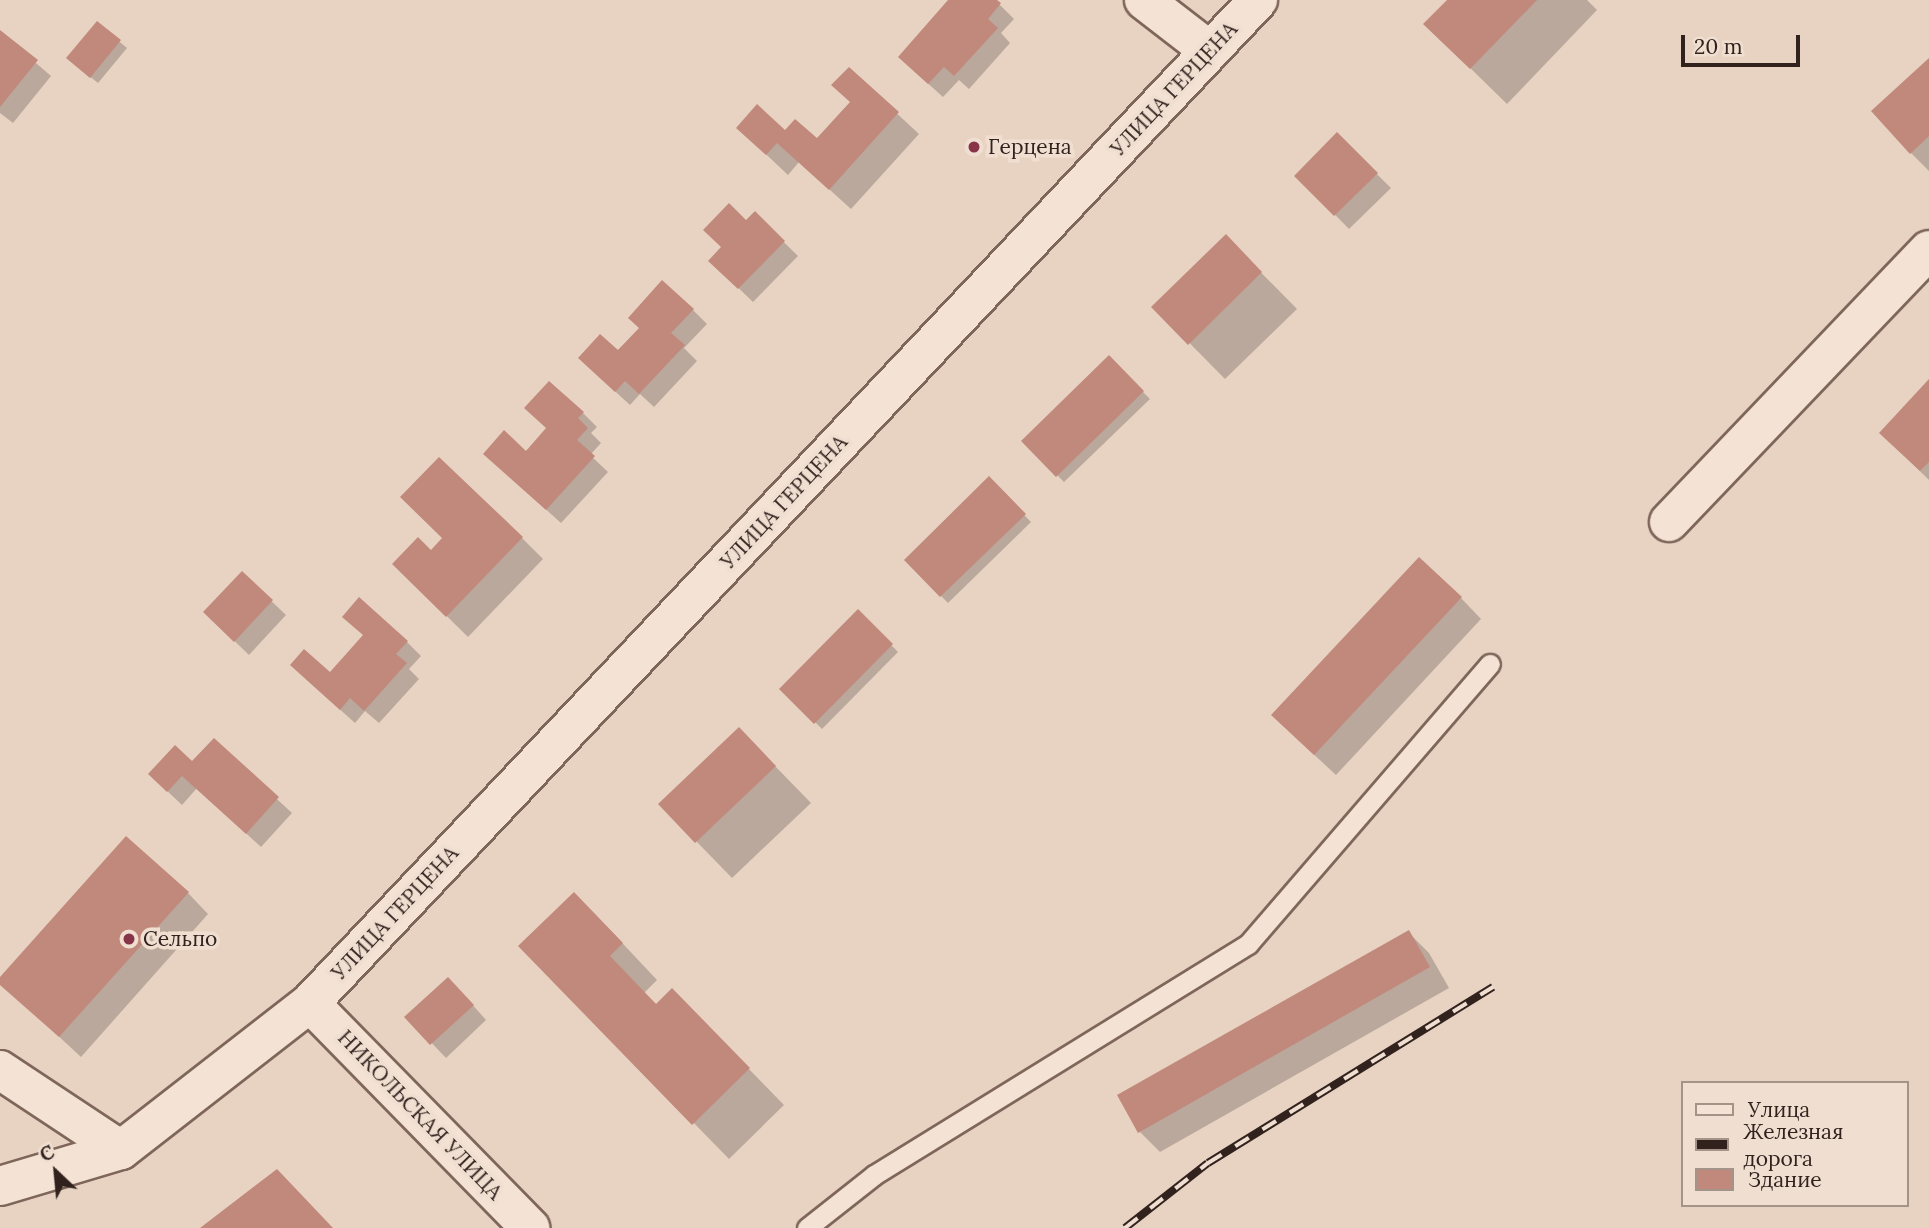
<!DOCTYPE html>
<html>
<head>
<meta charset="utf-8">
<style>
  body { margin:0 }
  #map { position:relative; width:1929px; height:1228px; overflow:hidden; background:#e8d3c2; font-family:Lora,serif }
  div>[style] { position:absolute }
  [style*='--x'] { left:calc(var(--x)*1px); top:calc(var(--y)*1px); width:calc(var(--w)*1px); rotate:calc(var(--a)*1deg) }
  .shadow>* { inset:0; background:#0003 }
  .building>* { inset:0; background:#c1887c }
  .roads { filter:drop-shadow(2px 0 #7f665b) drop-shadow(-2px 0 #7f665b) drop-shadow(0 2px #7f665b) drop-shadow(0 -2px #7f665b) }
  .lane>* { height:19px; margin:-9.5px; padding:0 9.5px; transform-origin:9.5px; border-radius:9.5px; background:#f4e2d4 }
  .street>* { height:38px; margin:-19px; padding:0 19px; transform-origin:19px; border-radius:19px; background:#f4e2d4 }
  .secondary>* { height:38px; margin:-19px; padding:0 19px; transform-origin:19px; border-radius:19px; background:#f4e2d4 }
  .rail>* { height:8px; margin-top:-4px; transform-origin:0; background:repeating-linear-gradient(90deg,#f0dfd1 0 16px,#31221e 0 32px); box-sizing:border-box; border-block:2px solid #31221e }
  .dots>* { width:19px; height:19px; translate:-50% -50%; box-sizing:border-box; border:4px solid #f0dfd1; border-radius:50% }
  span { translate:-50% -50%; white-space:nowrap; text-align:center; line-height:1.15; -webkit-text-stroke:7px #f0dfd1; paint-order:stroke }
  .street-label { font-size:21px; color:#31221e }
  .poi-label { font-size:21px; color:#31221e }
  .left { translate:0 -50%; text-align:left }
  .legend { position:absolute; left:1681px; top:1081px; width:228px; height:126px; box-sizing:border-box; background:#f0dfd1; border:2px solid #a49389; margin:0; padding:9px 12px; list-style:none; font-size:21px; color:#31221e }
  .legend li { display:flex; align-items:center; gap:14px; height:35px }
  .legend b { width:35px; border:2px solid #a49389 }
  .north { position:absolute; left:21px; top:1137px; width:70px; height:70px; -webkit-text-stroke:5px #f0dfd1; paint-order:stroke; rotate:334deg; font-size:19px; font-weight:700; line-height:28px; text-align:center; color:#31221e }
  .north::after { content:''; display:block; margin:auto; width:24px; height:32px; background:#31221e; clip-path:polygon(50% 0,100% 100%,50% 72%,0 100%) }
  .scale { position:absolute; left:1681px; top:35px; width:119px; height:32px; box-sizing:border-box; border:4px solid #31221e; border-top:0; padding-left:9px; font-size:21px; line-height:24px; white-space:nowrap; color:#31221e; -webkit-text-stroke:5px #f0dfd1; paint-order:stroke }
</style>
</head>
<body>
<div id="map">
  <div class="shadow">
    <i style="clip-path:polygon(951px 0,995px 0,1014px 19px,1001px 33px,1010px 43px,969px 89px,959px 80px,943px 97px,914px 71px)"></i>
    <i style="clip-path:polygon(1450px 0,1587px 0,1597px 10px,1507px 104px,1462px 60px)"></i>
    <i style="clip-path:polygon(97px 23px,127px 48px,98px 83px,75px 65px)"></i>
    <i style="clip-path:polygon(0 32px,51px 76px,13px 123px,0 113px)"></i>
    <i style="clip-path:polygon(1929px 61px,1929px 171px,1911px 153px)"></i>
    <i style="clip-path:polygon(849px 69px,919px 134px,851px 209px,799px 162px,788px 175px,738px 128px,786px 132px,817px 141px,851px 103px)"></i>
    <i style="clip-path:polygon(1337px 135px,1391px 188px,1349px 229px,1297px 176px)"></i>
    <i style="clip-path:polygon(755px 214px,798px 256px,753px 302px,724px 274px)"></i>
    <i style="clip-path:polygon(1226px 237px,1297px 309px,1225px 379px,1154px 307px)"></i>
    <i style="clip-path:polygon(693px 310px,707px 324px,684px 348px,697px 361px,654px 407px,640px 394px,630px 405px,594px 372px,641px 329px)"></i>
    <i style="clip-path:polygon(1109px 358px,1150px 399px,1064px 482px,1023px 441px)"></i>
    <i style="clip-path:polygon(1929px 382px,1929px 480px,1881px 433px)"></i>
    <i style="clip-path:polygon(583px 413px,597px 427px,591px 433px,601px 443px,590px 455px,608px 472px,561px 523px,500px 468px)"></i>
    <i style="clip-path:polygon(989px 479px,1031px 522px,948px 603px,906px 560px)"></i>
    <i style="clip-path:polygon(522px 538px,543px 559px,468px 637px,394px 564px,431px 552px)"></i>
    <i style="clip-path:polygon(242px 573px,286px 615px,249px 655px,219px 626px)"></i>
    <i style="clip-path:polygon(1461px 598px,1481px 619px,1336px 775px,1294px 736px)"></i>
    <i style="clip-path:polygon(858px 611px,898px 652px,822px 729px,782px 689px)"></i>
    <i style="clip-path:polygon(365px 636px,407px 642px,421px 656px,409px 669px,419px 679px,379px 723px,365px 711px,355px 723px,306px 679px,331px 674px)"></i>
    <i style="clip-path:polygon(214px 741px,292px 813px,261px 847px,197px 788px,182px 805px,164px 788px)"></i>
    <i style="clip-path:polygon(774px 765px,811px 803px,732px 878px,660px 804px)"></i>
    <i style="clip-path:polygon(188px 893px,208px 914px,81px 1057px,0 982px)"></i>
    <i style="clip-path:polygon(610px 930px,657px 980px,644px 993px,657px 1005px,708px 1027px,784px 1105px,729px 1159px,521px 946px)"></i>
    <i style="clip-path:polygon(1408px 932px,1429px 953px,1449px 988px,1160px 1152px,1140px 1132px)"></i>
    <i style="clip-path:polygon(462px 993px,486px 1020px,446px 1058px,407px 1017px)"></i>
  </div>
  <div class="building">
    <i style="clip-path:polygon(948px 0,997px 0,1001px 3px,988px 19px,998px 28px,954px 76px,944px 67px,928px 84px,898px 57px)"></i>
    <i style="clip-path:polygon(1447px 0,1537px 0,1470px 69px,1423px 24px)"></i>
    <i style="clip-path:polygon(97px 21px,121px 40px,90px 78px,66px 58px)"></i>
    <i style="clip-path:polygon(0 30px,38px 60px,0 107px)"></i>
    <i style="clip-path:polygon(1929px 58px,1929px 136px,1910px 154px,1871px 111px)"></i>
    <i style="clip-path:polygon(849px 67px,899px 112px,829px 190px,777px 143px,766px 155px,736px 128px,757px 104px,785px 130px,795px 119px,817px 138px,850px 102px,831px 85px)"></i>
    <i style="clip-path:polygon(1337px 132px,1378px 173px,1334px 216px,1294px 176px)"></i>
    <i style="clip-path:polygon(729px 203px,746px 220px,755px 211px,785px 241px,738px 289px,708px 261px,721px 247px,703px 230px)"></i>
    <i style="clip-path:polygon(1226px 234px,1262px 272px,1188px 345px,1151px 307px)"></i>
    <i style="clip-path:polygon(662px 280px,694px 309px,671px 333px,685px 345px,639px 394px,625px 381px,615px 392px,578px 358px,600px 334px,618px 350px,639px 328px,628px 318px)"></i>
    <i style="clip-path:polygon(1109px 355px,1144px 391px,1056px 477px,1021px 441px)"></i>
    <i style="clip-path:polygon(1929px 379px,1929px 462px,1920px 471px,1879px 433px)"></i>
    <i style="clip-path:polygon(549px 381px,584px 412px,578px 418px,588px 428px,577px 440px,595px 456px,546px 510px,483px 454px,504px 430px,526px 451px,546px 428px,524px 408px)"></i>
    <i style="clip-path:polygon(439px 457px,523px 537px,446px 617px,392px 564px,418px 537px,431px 550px,442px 538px,400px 497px)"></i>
    <i style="clip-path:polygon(989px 476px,1026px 514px,940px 597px,904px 560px)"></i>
    <i style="clip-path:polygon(1419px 557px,1462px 597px,1314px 755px,1271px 715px)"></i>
    <i style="clip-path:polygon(242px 571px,273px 600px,234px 642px,203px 612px)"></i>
    <i style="clip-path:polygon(359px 597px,408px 641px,396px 654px,407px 663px,364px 711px,350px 698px,340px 710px,290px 665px,304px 649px,330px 672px,363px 635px,342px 617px)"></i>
    <i style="clip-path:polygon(858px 609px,893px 644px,814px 724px,779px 689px)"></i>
    <i style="clip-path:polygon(739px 727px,776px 766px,695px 843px,658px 804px)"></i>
    <i style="clip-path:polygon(214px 738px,279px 797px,246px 834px,182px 776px,167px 792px,148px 774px,175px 745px,192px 761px)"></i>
    <i style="clip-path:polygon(126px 836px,189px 892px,59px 1037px,0 985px,0 977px)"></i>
    <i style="clip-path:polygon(574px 892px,623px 943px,610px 956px,656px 1004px,672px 988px,750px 1068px,692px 1125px,518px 946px)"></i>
    <i style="clip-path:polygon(1409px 930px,1430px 967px,1138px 1133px,1117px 1095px)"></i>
    <i style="clip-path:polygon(448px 977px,474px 1005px,430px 1045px,404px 1017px)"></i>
    <i style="clip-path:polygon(277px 1169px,333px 1228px,200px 1228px)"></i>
  </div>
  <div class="roads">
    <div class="lane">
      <i style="--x:807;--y:1228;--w:85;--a:-38.3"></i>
      <i style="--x:874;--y:1175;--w:440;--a:-31.7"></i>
      <i style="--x:1248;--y:944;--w:370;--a:-49.2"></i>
    </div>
    <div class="street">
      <i style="--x:1144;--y:0;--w:83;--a:37.7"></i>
      <i style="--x:1669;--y:522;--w:376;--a:-46.3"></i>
      <i style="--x:310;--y:1003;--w:315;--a:45.6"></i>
      <i style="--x:0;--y:1070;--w:145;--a:33.5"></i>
    </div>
    <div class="secondary">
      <i style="--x:0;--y:1186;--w:126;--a:-16.6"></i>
      <i style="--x:121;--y:1150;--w:239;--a:-37.9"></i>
      <i style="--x:310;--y:1003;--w:1380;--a:-46.61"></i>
    </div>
  </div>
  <div class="rail">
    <i style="--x:1125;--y:1228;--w:105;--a:-38.1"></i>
    <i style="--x:1208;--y:1163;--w:335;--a:-31.7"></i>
  </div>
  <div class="dots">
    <i style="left:974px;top:147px;background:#873348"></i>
    <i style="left:129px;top:939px;background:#873348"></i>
  </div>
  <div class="street-label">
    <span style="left:1174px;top:89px;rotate:-47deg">УЛИЦА ГЕРЦЕНА</span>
    <span style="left:784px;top:502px;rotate:-47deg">УЛИЦА ГЕРЦЕНА</span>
    <span style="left:395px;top:913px;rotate:-47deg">УЛИЦА ГЕРЦЕНА</span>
    <span style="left:420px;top:1115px;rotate:46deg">НИКОЛЬСКАЯ УЛИЦА</span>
  </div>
  <div class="poi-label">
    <span class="left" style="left:988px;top:147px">Герцена</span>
    <span class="left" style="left:143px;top:939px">Сельпо</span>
  </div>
  <ul class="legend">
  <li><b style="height:9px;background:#f4e2d4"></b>Улица</li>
  <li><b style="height:9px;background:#31221e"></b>Железная дорога</li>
  <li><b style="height:19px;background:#c1887c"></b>Здание</li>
  </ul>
  <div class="north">С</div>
  <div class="scale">20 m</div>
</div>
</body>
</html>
